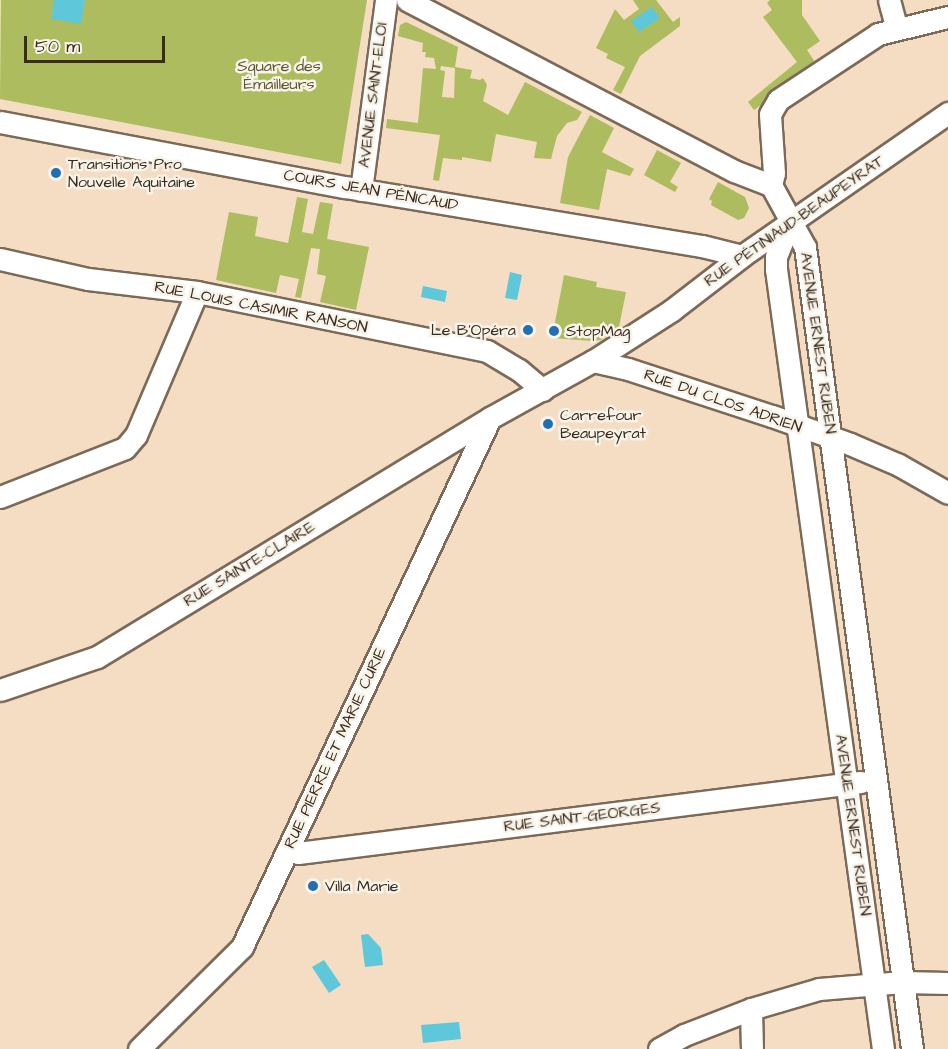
<!DOCTYPE html>
<html>
<head>
<meta charset="utf-8">
<style>
  body { margin:0 }
  #map { position:relative; width:948px; height:1049px; overflow:hidden; background:#f4ddc2; font-family:"Architects Daughter",sans-serif }
  div>[style] { position:absolute }
  [style*='--x'] { left:calc(var(--x)*1px); top:calc(var(--y)*1px); width:calc(var(--w)*1px); rotate:calc(var(--a)*1deg) }
  .green>* { inset:0; background:#acbc5e }
  .water>* { inset:0; background:#5ec7da }
  .roads { filter:drop-shadow(2px 0 #7c6957) drop-shadow(-2px 0 #7c6957) drop-shadow(0 2px #7c6957) drop-shadow(0 -2px #7c6957) }
  .minor>* { height:21px; margin:-10.5px; padding:0 10.5px; transform-origin:10.5px; border-radius:10.5px; background:#fff }
  .dots>* { width:16px; height:16px; translate:-50% -50%; box-sizing:border-box; border:3px solid #f7f3e8; border-radius:50% }
  span { translate:-50% -50%; white-space:nowrap; text-align:center; line-height:1.15; -webkit-text-stroke:5px #f7f3e8; paint-order:stroke }
  .park-label { font-size:16px; color:#5d5631 }
  .street-label { font-size:16px; color:#3b2a1e }
  .poi-label { font-size:16px; color:#3b2a1e }
  .left { translate:0 -50%; text-align:left }
  .right { translate:-100% -50%; text-align:right }
  .scale { position:absolute; left:24px; top:36px; width:141px; height:27px; box-sizing:border-box; border:3px solid #3b2a1e; border-top:0; padding-left:8px; font-size:18px; line-height:21px; white-space:nowrap; color:#3b2a1e; -webkit-text-stroke:4px #f7f3e8; paint-order:stroke }
</style>
</head>
<body>
<div id="map">
  <div class="green">
    <i style="clip-path:polygon(1px 0,367px 0,341px 164px,0 99px)"></i>
    <i style="clip-path:polygon(633px 0,656px 0,673px 22px,680px 17px,680px 26px,640px 56px,621px 94px,613px 90px,625px 67px,606px 58px,608px 54px,596px 48px,615px 9px,624px 20px,639px 9px)"></i>
    <i style="clip-path:polygon(770px 0,802px 0,802px 15px,820px 41px,807px 50px,817px 65px,754px 110px,748px 102px,797px 62px,763px 17px,772px 10px,767px 3px)"></i>
    <i style="clip-path:polygon(evenodd,406px 22px,458px 47px,455px 67px,472px 70px,470px 78px,480px 80px,483px 78px,487px 85px,483px 101px,508px 115px,525px 82px,582px 112px,577px 120px,567px 123px,557px 136px,551px 159px,534px 158px,537px 142px,496px 134px,491px 162px,462px 157px,462px 160px,443px 158px,439px 181px,433px 180px,440px 135px,386px 128px,387px 119px,418px 123px,423px 68px,436px 69px,434px 58px,425px 57px,426px 52px,422px 52px,423px 43px,398px 36px,400px 25px,406px 22px,441px 66px,455px 68px,454px 98px,442px 97px,445px 71px,440px 70px,441px 66px)"></i>
    <i style="clip-path:polygon(590px 115px,614px 128px,602px 152px,634px 169px,630px 176px,607px 169px,599px 210px,560px 203px,568px 157px)"></i>
    <i style="clip-path:polygon(657px 150px,681px 163px,670px 182px,678px 187px,675px 192px,644px 175px)"></i>
    <i style="clip-path:polygon(718px 182px,745px 197px,749px 208px,744px 218px,738px 220px,711px 205px,712px 201px,709px 199px)"></i>
    <i style="clip-path:polygon(297px 197px,308px 199px,302px 232px,313px 234px,320px 202px,333px 204px,327px 239px,369px 247px,356px 310px,320px 302px,326px 276px,317px 274px,320px 249px,311px 248px,301px 298px,295px 297px,299px 279px,280px 275px,276px 293px,216px 280px,229px 212px,258px 217px,255px 236px,288px 243px)"></i>
    <i style="clip-path:polygon(564px 275px,597px 282px,596px 287px,626px 292px,619px 327px,601px 340px,592px 341px,552px 338px)"></i>
  </div>
  <div class="water">
    <i style="clip-path:polygon(54px 0,85px 0,81px 24px,51px 19px)"></i>
    <i style="clip-path:polygon(652px 7px,660px 18px,639px 32px,631px 21px)"></i>
    <i style="clip-path:polygon(510px 272px,522px 275px,517px 300px,505px 298px)"></i>
    <i style="clip-path:polygon(423px 286px,447px 291px,445px 302px,421px 297px)"></i>
    <i style="clip-path:polygon(368px 934px,381px 948px,383px 965px,365px 967px,361px 935px)"></i>
    <i style="clip-path:polygon(324px 960px,341px 985px,329px 993px,312px 967px)"></i>
    <i style="clip-path:polygon(459px 1022px,461px 1039px,423px 1043px,421px 1025px)"></i>
  </div>
  <div class="roads">
    <div class="minor">
      <i style="--x:407;--y:0;--w:369;--a:27.6"></i>
      <i style="--x:734;--y:171;--w:40;--a:21"></i>
      <i style="--x:771;--y:185;--w:71;--a:61.3"></i>
      <i style="--x:805;--y:247;--w:809;--a:82.4"></i>
      <i style="--x:889;--y:0;--w:30;--a:75"></i>
      <i style="--x:0;--y:122;--w:351;--a:10.7"></i>
      <i style="--x:345;--y:187;--w:362;--a:9.4"></i>
      <i style="--x:702;--y:246;--w:41;--a:14"></i>
      <i style="--x:771;--y:185;--w:12;--a:-76"></i>
      <i style="--x:774;--y:173;--w:59;--a:-93.9"></i>
      <i style="--x:770;--y:114;--w:16;--a:-60"></i>
      <i style="--x:778;--y:100;--w:120;--a:-33.4"></i>
      <i style="--x:878;--y:34;--w:72;--a:-13.7"></i>
      <i style="--x:361;--y:190;--w:192;--a:-82.5"></i>
      <i style="--x:790;--y:222;--w:37;--a:112"></i>
      <i style="--x:776;--y:256;--w:13;--a:90"></i>
      <i style="--x:776;--y:269;--w:787;--a:82.19"></i>
      <i style="--x:0;--y:259;--w:90;--a:12.8"></i>
      <i style="--x:88;--y:279;--w:110;--a:6.8"></i>
      <i style="--x:197;--y:292;--w:296;--a:11.5"></i>
      <i style="--x:487;--y:351;--w:37;--a:31"></i>
      <i style="--x:519;--y:370;--w:31;--a:40"></i>
      <i style="--x:593;--y:361;--w:36;--a:13"></i>
      <i style="--x:628;--y:369;--w:151;--a:18.1"></i>
      <i style="--x:772;--y:416;--w:83;--a:19.7"></i>
      <i style="--x:850;--y:444;--w:53;--a:23.2"></i>
      <i style="--x:899;--y:465;--w:56;--a:29.7"></i>
      <i style="--x:0;--y:497;--w:134;--a:-21.4"></i>
      <i style="--x:125;--y:448;--w:17;--a:-50"></i>
      <i style="--x:136;--y:435;--w:155;--a:-66.9"></i>
      <i style="--x:0;--y:690;--w:102;--a:-18.8"></i>
      <i style="--x:97;--y:657;--w:460;--a:-31.3"></i>
      <i style="--x:490;--y:418;--w:118;--a:-29"></i>
      <i style="--x:593;--y:361;--w:94;--a:-32.8"></i>
      <i style="--x:672;--y:310;--w:88;--a:-37.6"></i>
      <i style="--x:742;--y:256;--w:251;--a:-34.8"></i>
      <i style="--x:289;--y:848;--w:10;--a:29"></i>
      <i style="--x:298;--y:853;--w:567;--a:-7.19"></i>
      <i style="--x:751;--y:1009;--w:40;--a:88.6"></i>
      <i style="--x:139;--y:1049;--w:145;--a:-44.7"></i>
      <i style="--x:242;--y:947;--w:584;--a:-64.88"></i>
      <i style="--x:659;--y:1049;--w:29;--a:-29"></i>
      <i style="--x:684;--y:1035;--w:72;--a:-21.2"></i>
      <i style="--x:751;--y:1009;--w:71;--a:-16.4"></i>
      <i style="--x:819;--y:989;--w:84;--a:-4.8"></i>
      <i style="--x:903;--y:982;--w:45;--a:1.3"></i>
    </div>
  </div>
  <div class="dots">
    <i style="left:56px;top:173px;background:#1f6fb2"></i>
    <i style="left:528px;top:330px;background:#1f6fb2"></i>
    <i style="left:554px;top:331px;background:#1f6fb2"></i>
    <i style="left:548px;top:424px;background:#1f6fb2"></i>
    <i style="left:313px;top:886px;background:#1f6fb2"></i>
  </div>
  <div class="park-label">
    <span style="left:279px;top:75px">Square des<br>Émailleurs</span>
  </div>
  <div class="street-label">
    <span style="left:373px;top:95px;rotate:-83deg">AVENUE SAINT-ELOI</span>
    <span style="left:371px;top:190px;rotate:10deg">COURS JEAN PÉNICAUD</span>
    <span style="left:794px;top:221px;rotate:-35deg">RUE PÉTINIAUD-BEAUPEYRAT</span>
    <span style="left:261px;top:307px;rotate:11deg">RUE LOUIS CASIMIR RANSON</span>
    <span style="left:818px;top:343px;rotate:82deg">AVENUE ERNEST RUBEN</span>
    <span style="left:723px;top:401px;rotate:19deg">RUE DU CLOS ADRIEN</span>
    <span style="left:249px;top:564px;rotate:-31deg">RUE SAINTE-CLAIRE</span>
    <span style="left:335px;top:748px;rotate:-65deg">RUE PIERRE ET MARIE CURIE</span>
    <span style="left:582px;top:817px;rotate:-7deg">RUE SAINT-GEORGES</span>
    <span style="left:853px;top:825px;rotate:82deg">AVENUE ERNEST RUBEN</span>
  </div>
  <div class="poi-label">
    <span class="left" style="left:68px;top:173px">Transitions Pro<br>Nouvelle Aquitaine</span>
    <span class="right" style="left:516px;top:330px">Le B'Opéra</span>
    <span class="left" style="left:566px;top:331px">StopMag</span>
    <span class="left" style="left:560px;top:424px">Carrefour<br>Beaupeyrat</span>
    <span class="left" style="left:325px;top:886px">Villa Marie</span>
  </div>
  <div class="scale">50 m</div>
</div>
</body>
</html>
